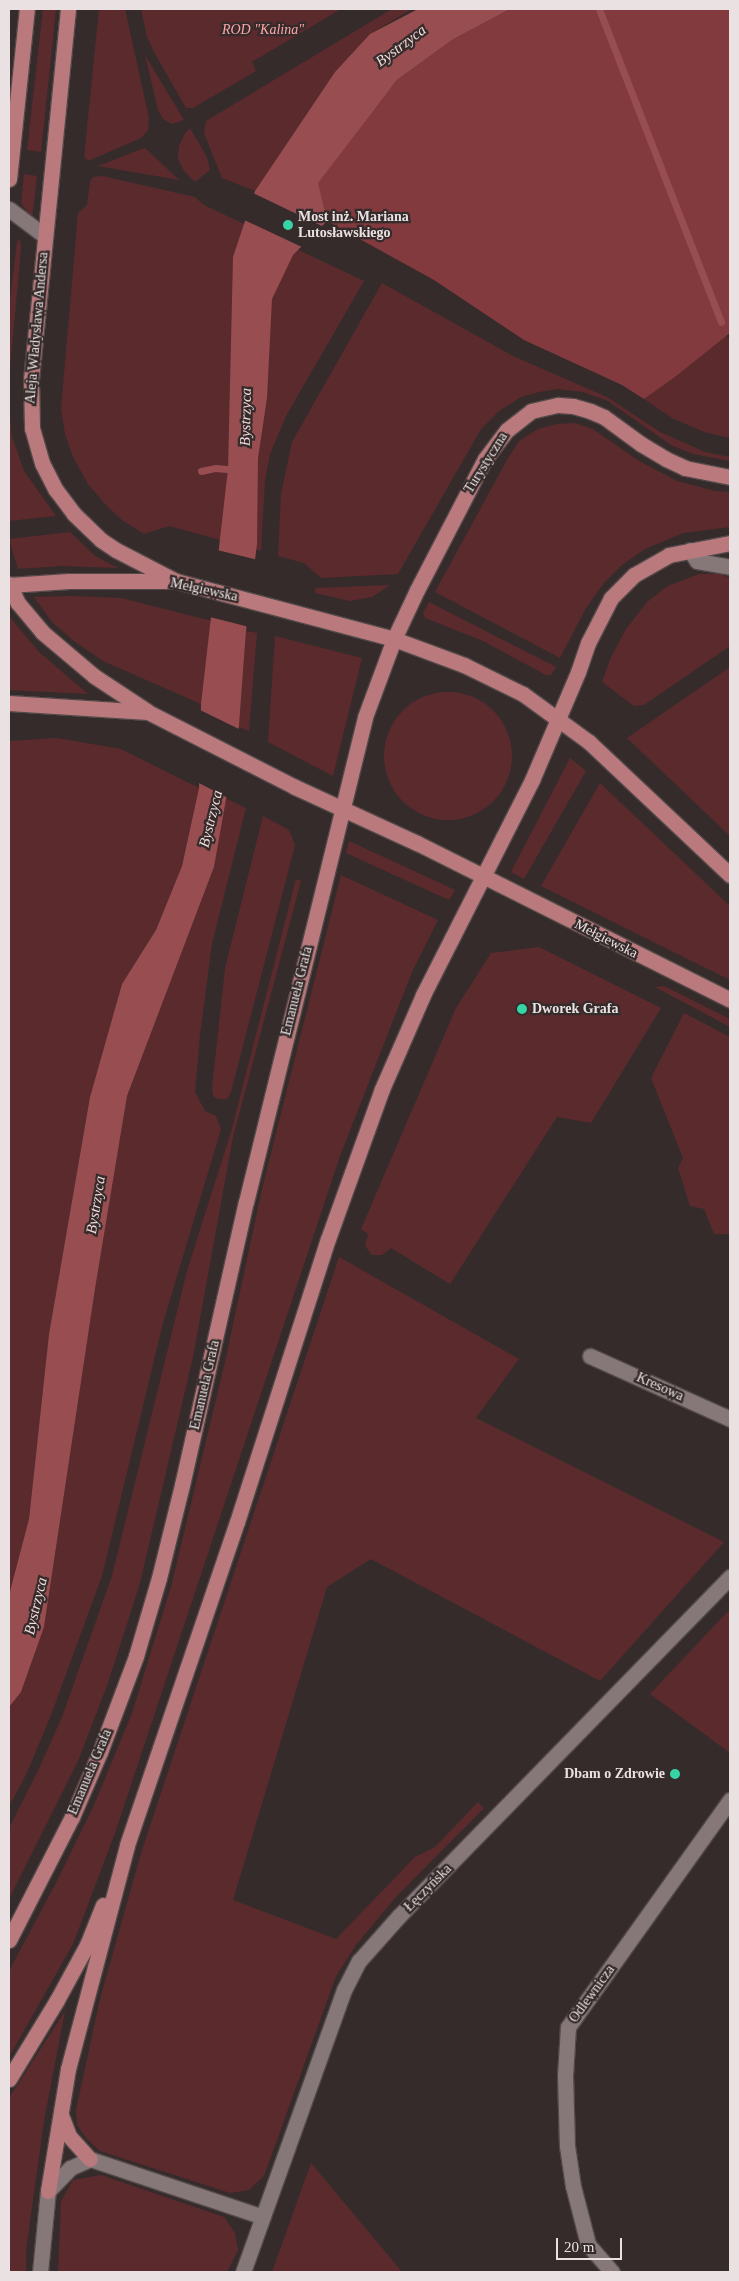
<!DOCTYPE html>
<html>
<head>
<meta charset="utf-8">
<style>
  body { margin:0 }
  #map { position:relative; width:739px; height:2281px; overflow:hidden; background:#362b2b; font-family:"Times New Roman",serif }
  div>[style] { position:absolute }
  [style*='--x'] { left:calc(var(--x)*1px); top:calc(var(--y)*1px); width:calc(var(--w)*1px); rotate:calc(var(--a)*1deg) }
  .green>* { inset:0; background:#5b2a2d }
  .round { border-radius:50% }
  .forest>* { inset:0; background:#823a3e }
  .water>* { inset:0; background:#984d51 }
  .pier>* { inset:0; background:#362b2b }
  .stream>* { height:7px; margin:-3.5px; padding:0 3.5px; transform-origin:3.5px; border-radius:3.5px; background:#984d51 }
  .roads { filter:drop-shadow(1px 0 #534949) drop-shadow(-1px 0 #534949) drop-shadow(0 1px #534949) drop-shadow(0 -1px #534949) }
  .minor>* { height:15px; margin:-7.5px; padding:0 7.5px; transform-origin:7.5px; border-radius:7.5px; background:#867878 }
  .major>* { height:15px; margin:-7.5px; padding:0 7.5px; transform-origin:7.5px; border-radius:7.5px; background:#ba7a7d }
  .dots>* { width:14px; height:14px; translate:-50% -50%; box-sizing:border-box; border:2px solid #362b2b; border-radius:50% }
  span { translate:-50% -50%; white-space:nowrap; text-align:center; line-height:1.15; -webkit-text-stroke:4.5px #362b2b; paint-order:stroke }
  .park-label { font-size:14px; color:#fca5a7; font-style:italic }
  .poi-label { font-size:14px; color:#eae2e2; font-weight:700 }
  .left { translate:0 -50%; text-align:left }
  .right { translate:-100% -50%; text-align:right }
  .street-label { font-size:14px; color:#eae2e2 }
  .water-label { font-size:15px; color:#f3dcdc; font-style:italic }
  .frame { position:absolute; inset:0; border:10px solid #eae2e2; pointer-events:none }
  .scale { position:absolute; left:556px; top:2238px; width:66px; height:22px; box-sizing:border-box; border:2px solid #eae2e2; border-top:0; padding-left:6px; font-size:15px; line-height:18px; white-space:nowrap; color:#eae2e2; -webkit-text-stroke:4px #362b2b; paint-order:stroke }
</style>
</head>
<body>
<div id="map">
  <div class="green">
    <i style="clip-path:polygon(43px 9px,56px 9px,41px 152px,27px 150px)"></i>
    <i style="clip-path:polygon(99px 9px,125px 9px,149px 118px,148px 130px,141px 138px,88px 161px,84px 157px)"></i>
    <i style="clip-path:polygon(141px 9px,341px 9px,252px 62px,256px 71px,193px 108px,186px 108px,154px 52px,147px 37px)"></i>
    <i style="clip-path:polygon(392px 9px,412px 9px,370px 34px,335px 72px,255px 191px,222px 178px,204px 133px,206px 121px)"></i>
    <i style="clip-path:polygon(145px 55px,184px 120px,172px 124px,163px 119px,158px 110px)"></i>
    <i style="clip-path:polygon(190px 128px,207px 157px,210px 170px,195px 182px,184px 171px,178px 159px,179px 146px,184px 135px)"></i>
    <i style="clip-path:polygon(145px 148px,179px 180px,98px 166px,139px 150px)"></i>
    <i style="clip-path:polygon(24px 174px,37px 176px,32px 218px,21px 203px)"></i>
    <i style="clip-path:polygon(102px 176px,195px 197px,204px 205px,364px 281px,286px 416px,270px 454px,265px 480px,261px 551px,169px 526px,144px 534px,122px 520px,106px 505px,88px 484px,73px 457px,65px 434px,61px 409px,78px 213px,87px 205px,90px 182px,93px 177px)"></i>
    <i style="clip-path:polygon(20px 239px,21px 248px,9px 380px,9px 308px,17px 242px)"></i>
    <i style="clip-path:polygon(382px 283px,513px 356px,607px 397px,660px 432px,705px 452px,730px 457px,730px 461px,693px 454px,671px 445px,608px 401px,583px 392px,558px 389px,539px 392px,521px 397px,499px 411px,481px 429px,398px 574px,321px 578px,304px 563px,278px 556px,281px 494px,292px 442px)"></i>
    <i style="clip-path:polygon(726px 336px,730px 339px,730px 438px,704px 432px,672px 418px,644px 399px,675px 377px)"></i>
    <i style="clip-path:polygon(9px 404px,12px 437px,24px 471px,56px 516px,9px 521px)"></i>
    <i style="clip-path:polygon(574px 423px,593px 429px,639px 461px,677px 481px,715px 491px,730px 492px,730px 527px,683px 533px,645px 549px,622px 565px,603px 584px,586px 608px,560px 658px,435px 592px,508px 458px,519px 441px,538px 429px,557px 424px)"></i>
    <i style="clip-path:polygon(70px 532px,95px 556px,118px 568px,62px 566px,18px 569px,9px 539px)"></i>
    <i style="clip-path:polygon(699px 574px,720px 574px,730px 578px,730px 646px,644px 705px,634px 706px,602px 682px,611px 657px,626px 629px,647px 602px,668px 586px)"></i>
    <i style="clip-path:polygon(390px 585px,372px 597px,350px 601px,315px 593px,315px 588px)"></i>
    <i style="clip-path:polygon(71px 596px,121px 598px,212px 621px,201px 704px,103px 661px,74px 641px,52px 622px,34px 597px)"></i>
    <i style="clip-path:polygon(429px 602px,556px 667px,551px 675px,546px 675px,483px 641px,425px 618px,423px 613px)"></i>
    <i style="clip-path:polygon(9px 616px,39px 652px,88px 694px,9px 690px)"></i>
    <i style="clip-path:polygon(246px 631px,257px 633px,249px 731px,239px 727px)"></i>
    <i style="clip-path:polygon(275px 636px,362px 658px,333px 776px,268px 742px)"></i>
    <i style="clip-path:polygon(730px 667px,730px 836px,627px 738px)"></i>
    <i class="round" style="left:384px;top:692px;width:128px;height:128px"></i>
    <i style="clip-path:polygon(57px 738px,121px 749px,199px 788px,182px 866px,156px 930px,122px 984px,90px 1097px,49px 1334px,29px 1519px,9px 1595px,9px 741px)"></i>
    <i style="clip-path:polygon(570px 758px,586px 771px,524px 879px,511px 872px)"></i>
    <i style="clip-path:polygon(600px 783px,730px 906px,730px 980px,541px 886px)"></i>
    <i style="clip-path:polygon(225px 798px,246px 808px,212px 944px,200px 1035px,195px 1092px,205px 1111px,216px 1116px,221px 1129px,163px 1323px,102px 1576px,51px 1715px,26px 1775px,9px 1806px,9px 1707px,21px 1692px,44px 1627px,95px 1289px,127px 1096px,214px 867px)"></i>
    <i style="clip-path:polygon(263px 816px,289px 830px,295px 845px,231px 1092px,227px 1099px,218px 1099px,213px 1096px,212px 1088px,225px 968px)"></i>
    <i style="clip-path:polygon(349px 841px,455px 890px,449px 900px,346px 853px)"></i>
    <i style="clip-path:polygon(341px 875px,438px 920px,412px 972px,340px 1156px,115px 1833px,73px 1944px,9px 2057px,9px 1971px,56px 1883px,94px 1805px,132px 1713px,171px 1587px,225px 1362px,262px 1189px)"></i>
    <i style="clip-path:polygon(296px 879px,301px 881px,233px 1137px,193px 1357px,140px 1583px,108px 1683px,78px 1761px,9px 1899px,9px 1828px,37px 1773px,62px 1717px,112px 1576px,187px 1271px,231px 1132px)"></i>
    <i style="clip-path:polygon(539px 947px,661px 1008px,591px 1123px,557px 1117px,450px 1284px,391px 1248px,382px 1255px,372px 1255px,365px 1246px,368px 1234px,361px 1229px,456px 1008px,491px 953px)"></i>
    <i style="clip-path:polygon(664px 986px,730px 1019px,730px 1027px,655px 987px)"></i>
    <i style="clip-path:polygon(684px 1013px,730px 1037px,730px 1234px,714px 1234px,704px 1209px,690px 1206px,678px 1168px,683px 1158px,651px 1078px)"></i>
    <i style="clip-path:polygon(339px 1257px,519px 1359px,476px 1418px,724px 1542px,600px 1681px,371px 1559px,327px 1587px,233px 1900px,336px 1939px,415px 1857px,435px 1847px,478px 1802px,484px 1808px,395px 1898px,356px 1945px,336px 1976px,264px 2176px,249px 2190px,230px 2193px,100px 2151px,86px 2138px,77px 2125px,76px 2110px,100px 1999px,142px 1850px)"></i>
    <i style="clip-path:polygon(730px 1609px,730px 1753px,650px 1694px)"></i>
    <i style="clip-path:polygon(65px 2011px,44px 2121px,26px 2250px,26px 2272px,9px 2272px,9px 2098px)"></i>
    <i style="clip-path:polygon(311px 2163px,402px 2272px,272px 2272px)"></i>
    <i style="clip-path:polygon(101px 2175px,224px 2217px,235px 2233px,238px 2250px,227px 2272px,58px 2272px,61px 2201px,73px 2180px)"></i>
  </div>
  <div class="forest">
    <i style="clip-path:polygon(510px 9px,730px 9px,730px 333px,675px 377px,644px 399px,622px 385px,524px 340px,434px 280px,327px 221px,317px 183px,397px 80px,452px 40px)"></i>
  </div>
  <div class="water">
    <i style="clip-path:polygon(418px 9px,510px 9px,452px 40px,397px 80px,318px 183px,327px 221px,293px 255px,272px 299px,267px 398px,258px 458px,257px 544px,246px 631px,239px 726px,214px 867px,127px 1096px,95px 1289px,44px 1627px,21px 1692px,9px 1707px,9px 1595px,29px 1519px,49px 1334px,90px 1097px,122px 984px,156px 930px,182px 866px,199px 788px,201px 704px,228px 469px,233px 257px,255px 191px,335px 72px,370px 34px)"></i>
  </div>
  <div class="pier">
    <i style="clip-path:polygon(251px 192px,324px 227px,304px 248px,242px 219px)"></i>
    <i style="clip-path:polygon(217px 550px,258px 560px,249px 627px,210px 617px)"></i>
    <i style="clip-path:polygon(198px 709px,241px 730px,228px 798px,197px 782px)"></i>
  </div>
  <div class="stream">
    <i style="--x:599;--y:9;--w:336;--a:68.7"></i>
    <i style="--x:201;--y:471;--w:14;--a:-12"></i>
    <i style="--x:215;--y:468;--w:21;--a:5"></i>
  </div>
  <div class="roads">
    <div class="minor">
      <i style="--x:9;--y:209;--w:45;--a:36.9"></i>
      <i style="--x:690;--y:550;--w:13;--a:58"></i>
      <i style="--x:697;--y:561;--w:34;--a:10"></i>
      <i style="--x:590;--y:1356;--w:154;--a:24.2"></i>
      <i style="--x:40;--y:2272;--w:81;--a:-84.4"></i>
      <i style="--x:48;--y:2191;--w:32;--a:-46"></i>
      <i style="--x:70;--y:2168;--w:22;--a:-24"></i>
      <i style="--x:90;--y:2159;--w:182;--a:18.5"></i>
      <i style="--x:243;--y:2272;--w:300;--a:-70.3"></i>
      <i style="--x:344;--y:1990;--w:33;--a:-63"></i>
      <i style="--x:359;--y:1961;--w:60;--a:-48.4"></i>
      <i style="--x:399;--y:1916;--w:474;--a:-45.7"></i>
      <i style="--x:612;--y:2272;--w:37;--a:-131"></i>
      <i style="--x:588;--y:2244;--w:60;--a:-104.5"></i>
      <i style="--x:573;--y:2186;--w:40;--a:-98.5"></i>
      <i style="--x:567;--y:2146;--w:70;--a:-91.6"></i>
      <i style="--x:565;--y:2076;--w:49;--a:-86.5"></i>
      <i style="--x:568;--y:2027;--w:279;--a:-54.5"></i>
    </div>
    <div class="major">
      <i style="--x:68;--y:9;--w:372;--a:95.7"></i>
      <i style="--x:31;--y:379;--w:49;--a:88.8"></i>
      <i style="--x:32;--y:428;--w:36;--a:74"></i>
      <i style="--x:42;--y:463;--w:30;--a:63"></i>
      <i style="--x:56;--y:490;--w:30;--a:53"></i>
      <i style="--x:74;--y:514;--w:37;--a:44"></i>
      <i style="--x:101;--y:540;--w:18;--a:34"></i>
      <i style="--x:116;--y:550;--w:65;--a:27.3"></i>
      <i style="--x:9;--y:179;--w:171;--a:-84"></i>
      <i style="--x:9;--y:584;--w:21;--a:65"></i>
      <i style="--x:18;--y:603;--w:38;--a:50"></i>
      <i style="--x:42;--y:632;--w:68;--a:40.2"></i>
      <i style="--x:94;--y:676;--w:64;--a:33.4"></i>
      <i style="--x:9;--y:585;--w:60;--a:-3.8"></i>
      <i style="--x:69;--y:581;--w:107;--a:0"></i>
      <i style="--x:176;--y:581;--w:226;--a:14.9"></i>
      <i style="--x:394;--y:639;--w:75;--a:20.4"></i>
      <i style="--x:464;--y:665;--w:66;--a:26.2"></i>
      <i style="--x:523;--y:694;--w:82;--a:36"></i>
      <i style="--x:589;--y:742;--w:194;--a:43.3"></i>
      <i style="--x:9;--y:703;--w:139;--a:3.7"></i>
      <i style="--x:148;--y:712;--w:165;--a:27"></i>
      <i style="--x:295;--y:787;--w:134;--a:24.7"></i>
      <i style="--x:417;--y:843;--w:350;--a:26.6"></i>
      <i style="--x:9;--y:1940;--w:138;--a:-62.9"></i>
      <i style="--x:72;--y:1817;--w:71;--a:-66.7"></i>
      <i style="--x:100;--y:1752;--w:103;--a:-69.4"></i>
      <i style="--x:136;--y:1656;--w:81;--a:-73.6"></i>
      <i style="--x:159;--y:1578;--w:96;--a:-76.1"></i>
      <i style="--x:182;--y:1485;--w:290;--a:-77.3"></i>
      <i style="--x:246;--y:1202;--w:499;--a:-76.2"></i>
      <i style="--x:365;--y:717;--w:83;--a:-69.6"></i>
      <i style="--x:394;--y:639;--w:54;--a:-64.9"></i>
      <i style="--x:417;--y:590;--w:148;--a:-62.6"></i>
      <i style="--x:485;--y:459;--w:36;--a:-53"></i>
      <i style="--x:507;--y:430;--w:31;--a:-38"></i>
      <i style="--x:531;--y:411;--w:28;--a:-13"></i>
      <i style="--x:558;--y:405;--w:15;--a:4"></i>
      <i style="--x:573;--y:406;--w:18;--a:16"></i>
      <i style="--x:590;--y:411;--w:15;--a:23"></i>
      <i style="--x:604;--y:417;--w:46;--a:36.1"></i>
      <i style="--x:641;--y:444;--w:29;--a:31"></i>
      <i style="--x:666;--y:459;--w:21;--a:25"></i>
      <i style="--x:685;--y:468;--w:46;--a:11.3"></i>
      <i style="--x:9;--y:2079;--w:92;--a:-58.7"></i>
      <i style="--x:57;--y:2000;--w:63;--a:-61.4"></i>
      <i style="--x:87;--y:1945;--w:43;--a:-68.2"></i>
      <i style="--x:61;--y:2115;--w:22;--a:69"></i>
      <i style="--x:69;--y:2136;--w:31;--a:48"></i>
      <i style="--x:48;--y:2191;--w:124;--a:-80.7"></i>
      <i style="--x:68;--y:2069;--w:232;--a:-75.2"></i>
      <i style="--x:127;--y:1845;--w:341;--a:-71.2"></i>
      <i style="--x:237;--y:1522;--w:297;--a:-72.2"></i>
      <i style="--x:328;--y:1239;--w:159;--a:-70.2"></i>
      <i style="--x:382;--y:1089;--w:103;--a:-66.4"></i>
      <i style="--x:423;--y:995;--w:241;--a:-63.1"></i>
      <i style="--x:532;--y:780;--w:117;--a:-66.9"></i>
      <i style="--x:578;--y:672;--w:31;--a:-71"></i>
      <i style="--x:588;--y:643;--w:51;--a:-62.9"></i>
      <i style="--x:611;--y:598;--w:33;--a:-45"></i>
      <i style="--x:634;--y:575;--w:40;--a:-29.7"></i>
      <i style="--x:669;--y:555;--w:62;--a:-11.1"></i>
    </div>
  </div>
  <div class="dots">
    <i style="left:288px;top:225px;background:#37d4a6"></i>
    <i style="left:522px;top:1009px;background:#37d4a6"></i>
    <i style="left:675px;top:1774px;background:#37d4a6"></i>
  </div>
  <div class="park-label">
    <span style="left:263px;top:30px">ROD "Kalina"</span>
  </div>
  <div class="poi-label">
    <span class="left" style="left:298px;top:225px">Most inż. Mariana<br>Lutosławskiego</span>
    <span class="left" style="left:532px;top:1009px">Dworek Grafa</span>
    <span class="right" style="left:665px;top:1774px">Dbam o Zdrowie</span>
  </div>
  <div class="street-label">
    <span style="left:37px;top:328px;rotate:-85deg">Aleja Władysława Andersa</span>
    <span style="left:486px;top:463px;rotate:-58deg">Turystyczna</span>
    <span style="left:204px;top:590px;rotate:12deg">Mełgiewska</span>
    <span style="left:606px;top:939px;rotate:27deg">Mełgiewska</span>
    <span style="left:297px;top:991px;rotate:-76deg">Emanuela Grafa</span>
    <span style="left:205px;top:1385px;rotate:-77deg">Emanuela Grafa</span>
    <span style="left:660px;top:1387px;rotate:24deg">Kresowa</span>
    <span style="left:90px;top:1772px;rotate:-67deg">Emanuela Grafa</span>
    <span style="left:428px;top:1888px;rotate:-45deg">Łęczyńska</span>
    <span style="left:592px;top:1994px;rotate:-54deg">Odlewnicza</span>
  </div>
  <div class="water-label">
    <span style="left:401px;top:46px;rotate:-37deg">Bystrzyca</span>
    <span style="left:246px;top:417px;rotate:-89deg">Bystrzyca</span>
    <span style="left:211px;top:819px;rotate:-76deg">Bystrzyca</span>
    <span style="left:96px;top:1205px;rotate:-81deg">Bystrzyca</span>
    <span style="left:36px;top:1606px;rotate:-77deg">Bystrzyca</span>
  </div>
  <div class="frame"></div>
  <div class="scale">20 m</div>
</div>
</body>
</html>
